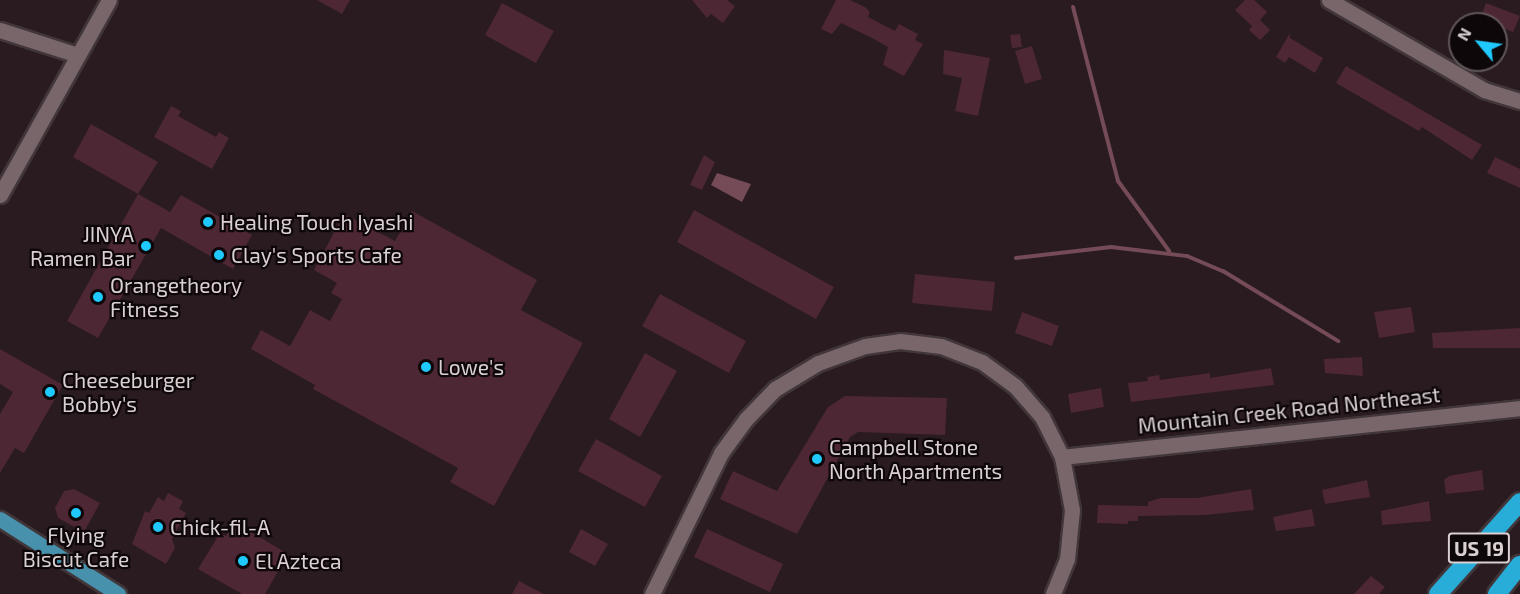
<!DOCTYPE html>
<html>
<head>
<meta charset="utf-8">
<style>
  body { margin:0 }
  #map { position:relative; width:1520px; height:594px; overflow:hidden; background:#291b1f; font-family:"Exo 2",sans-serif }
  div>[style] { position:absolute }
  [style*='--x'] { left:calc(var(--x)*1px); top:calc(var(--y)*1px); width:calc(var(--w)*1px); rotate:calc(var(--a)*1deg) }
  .water>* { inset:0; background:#754b58 }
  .stream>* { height:4px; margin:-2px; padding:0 2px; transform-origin:2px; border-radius:2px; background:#754b58 }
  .building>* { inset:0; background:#4d2733 }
  .roads { filter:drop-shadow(2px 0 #413639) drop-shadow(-2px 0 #413639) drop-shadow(0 2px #413639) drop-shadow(0 -2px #413639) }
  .minor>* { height:15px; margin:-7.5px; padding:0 7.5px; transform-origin:7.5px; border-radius:7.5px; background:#78666b }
  .major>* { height:15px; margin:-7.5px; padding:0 7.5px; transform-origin:7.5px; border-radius:7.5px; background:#4891ac }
  .highway>* { height:18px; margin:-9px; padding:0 9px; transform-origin:9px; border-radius:9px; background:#28add8 }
  .dots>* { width:16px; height:16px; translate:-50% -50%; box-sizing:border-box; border:3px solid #0e0709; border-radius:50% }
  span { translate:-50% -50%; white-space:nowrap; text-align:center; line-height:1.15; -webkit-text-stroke:4.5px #0e0709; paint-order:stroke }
  .shield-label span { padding:2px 4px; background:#0e0709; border:2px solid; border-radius:4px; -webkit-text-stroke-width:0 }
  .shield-label { font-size:20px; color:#dad0d2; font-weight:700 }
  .poi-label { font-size:21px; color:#dad0d2 }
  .left { translate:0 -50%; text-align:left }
  .right { translate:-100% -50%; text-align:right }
  .street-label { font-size:21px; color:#dad0d2 }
  .north { position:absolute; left:1448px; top:12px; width:60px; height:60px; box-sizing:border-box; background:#0e0709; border:2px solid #605759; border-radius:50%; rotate:299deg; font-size:16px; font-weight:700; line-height:24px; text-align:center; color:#dad0d2 }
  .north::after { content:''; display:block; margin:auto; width:21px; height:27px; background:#1fc9fd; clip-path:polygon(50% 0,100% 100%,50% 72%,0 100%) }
</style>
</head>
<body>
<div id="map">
  <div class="water">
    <i style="clip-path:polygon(717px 173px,751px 184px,742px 202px,711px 185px)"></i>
  </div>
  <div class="stream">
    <i style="--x:1073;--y:7;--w:180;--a:75.5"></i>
    <i style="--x:1118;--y:181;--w:87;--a:53.9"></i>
    <i style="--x:1016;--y:258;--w:96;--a:-6.6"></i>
    <i style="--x:1111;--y:247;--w:77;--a:6.8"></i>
    <i style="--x:1187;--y:256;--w:39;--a:23"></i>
    <i style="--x:1223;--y:271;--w:135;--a:31.3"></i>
  </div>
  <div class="building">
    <i style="clip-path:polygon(317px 0,350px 0,342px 14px)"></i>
    <i style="clip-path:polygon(692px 0,727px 0,735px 6px,723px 23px,711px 14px,707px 18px)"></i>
    <i style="clip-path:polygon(836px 0,850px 0,865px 7px,870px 12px,868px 17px,895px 31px,899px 24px,918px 34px,915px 40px,923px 44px,904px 76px,883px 65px,888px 47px,872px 38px,841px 23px,832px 34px,821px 29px)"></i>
    <i style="clip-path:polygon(1245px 0,1254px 0,1267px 12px,1260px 20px,1270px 30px,1260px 40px,1249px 30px,1252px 26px,1235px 10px)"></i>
    <i style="clip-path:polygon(502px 3px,554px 31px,536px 63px,485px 35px)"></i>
    <i style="clip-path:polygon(1486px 3px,1520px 16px,1513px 32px,1480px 19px)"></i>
    <i style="clip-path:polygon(1290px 33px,1290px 38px,1323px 58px,1315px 73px,1289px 57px,1285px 63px,1276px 57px)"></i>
    <i style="clip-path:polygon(1020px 34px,1022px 47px,1012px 48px,1010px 35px)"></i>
    <i style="clip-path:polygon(1032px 46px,1042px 79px,1025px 84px,1015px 51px)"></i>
    <i style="clip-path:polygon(944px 50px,990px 58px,978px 116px,955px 111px,962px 78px,943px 74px)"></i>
    <i style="clip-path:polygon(1346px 66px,1482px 145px,1472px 160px,1422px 127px,1419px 131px,1336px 83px)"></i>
    <i style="clip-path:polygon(171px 106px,181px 111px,178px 116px,216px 137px,219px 132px,229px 138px,212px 169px,154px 137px)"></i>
    <i style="clip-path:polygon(91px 124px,158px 162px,138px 194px,73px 157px)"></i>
    <i style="clip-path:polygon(704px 155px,715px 162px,702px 190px,690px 185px)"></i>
    <i style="clip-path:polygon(1495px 157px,1520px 169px,1520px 188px,1487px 173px)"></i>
    <i style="clip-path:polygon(138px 194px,170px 212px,181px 195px,252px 235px,233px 269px,161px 228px,98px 338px,67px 321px)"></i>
    <i style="clip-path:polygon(694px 210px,834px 287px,816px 319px,677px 242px)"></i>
    <i style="clip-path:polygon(412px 211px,537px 280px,521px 310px,583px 343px,494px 506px,450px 482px,458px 468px,313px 389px,315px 385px,251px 349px,261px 330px,290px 346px,310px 310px,330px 321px,342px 299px,331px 293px,337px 283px,314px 270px,344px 214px,395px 241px)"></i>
    <i style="clip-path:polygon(915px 274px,995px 282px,992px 311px,912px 303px)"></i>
    <i style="clip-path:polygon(660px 294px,746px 341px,729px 373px,642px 326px)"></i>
    <i style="clip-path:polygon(1411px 307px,1415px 332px,1379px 338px,1374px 312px)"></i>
    <i style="clip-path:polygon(1022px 312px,1059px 326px,1052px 346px,1015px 333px)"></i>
    <i style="clip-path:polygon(1520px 328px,1520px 348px,1433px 348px,1432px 333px)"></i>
    <i style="clip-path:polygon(0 349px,63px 385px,24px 453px,15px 448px,0 473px,0 414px,13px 392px,0 384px)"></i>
    <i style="clip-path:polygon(645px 353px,677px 371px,640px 437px,609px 419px)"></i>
    <i style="clip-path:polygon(1362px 357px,1363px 376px,1325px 373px,1324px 359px)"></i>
    <i style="clip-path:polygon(1271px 368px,1274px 385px,1131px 402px,1128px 383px,1148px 381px,1147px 377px,1159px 375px,1160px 380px,1210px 373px,1210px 378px)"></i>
    <i style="clip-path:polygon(1101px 388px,1104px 407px,1071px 413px,1068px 394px)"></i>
    <i style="clip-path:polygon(845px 396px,947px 398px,945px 435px,858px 432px,850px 437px,797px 534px,720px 499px,733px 471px,777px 491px,828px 407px)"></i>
    <i style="clip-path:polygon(596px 439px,662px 476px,645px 507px,578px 471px)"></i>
    <i style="clip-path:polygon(1482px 470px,1484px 490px,1446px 494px,1444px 480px,1449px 476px)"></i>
    <i style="clip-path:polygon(1367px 480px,1370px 497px,1325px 504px,1322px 490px)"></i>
    <i style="clip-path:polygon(74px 489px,100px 503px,84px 532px,58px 518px,55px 508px,64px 491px)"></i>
    <i style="clip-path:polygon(1251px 489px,1254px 510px,1205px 515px,1138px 516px,1138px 521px,1128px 521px,1128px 524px,1097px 523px,1098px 505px,1148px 506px,1148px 502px,1160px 498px,1197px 498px)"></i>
    <i style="clip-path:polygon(168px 493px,183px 501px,179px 509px,186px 513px,172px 539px,175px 548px,166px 564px,132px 544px,145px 511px,149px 513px,158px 497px,164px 501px)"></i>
    <i style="clip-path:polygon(1429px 501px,1431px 521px,1382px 525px,1381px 511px)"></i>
    <i style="clip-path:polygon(1312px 509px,1315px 526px,1276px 531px,1273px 517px)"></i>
    <i style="clip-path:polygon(234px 522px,288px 554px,265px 594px,242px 594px,198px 569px,220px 533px,226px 536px)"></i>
    <i style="clip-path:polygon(581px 529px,608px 544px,595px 566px,569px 552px)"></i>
    <i style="clip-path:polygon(707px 529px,783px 564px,770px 592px,694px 557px)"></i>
    <i style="clip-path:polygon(1371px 576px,1385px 587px,1379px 594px,1354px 594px)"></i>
    <i style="clip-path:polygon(519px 581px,544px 594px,512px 594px)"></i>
  </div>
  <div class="roads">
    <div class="minor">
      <i style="--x:1329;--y:0;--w:179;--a:30.1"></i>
      <i style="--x:1484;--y:90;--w:38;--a:17"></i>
      <i style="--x:0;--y:30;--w:82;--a:17.8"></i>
      <i style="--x:0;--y:195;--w:223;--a:-60.8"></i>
      <i style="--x:1062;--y:457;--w:461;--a:-6.1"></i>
      <i style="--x:652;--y:594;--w:157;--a:-63.9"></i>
      <i style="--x:721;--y:453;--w:42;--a:-53.7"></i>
      <i style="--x:746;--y:419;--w:42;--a:-46"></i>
      <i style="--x:775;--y:389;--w:50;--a:-31.2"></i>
      <i style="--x:818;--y:363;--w:50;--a:-19.9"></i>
      <i style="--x:865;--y:346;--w:35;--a:-8"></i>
      <i style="--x:900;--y:341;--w:41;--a:7"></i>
      <i style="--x:941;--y:346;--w:44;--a:21.3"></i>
      <i style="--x:982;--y:362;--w:41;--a:36"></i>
      <i style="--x:1015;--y:386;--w:41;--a:48.9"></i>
      <i style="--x:1042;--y:417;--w:45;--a:63.4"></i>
      <i style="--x:1062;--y:457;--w:54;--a:79.3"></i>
      <i style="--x:1072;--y:510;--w:49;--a:95.8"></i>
      <i style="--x:1067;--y:559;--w:38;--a:112"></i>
    </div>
    <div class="major">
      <i style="--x:0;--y:519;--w:140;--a:32.4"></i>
    </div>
    <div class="highway">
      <i style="--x:1438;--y:594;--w:123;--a:-48.3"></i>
      <i style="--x:1497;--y:594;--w:37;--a:-52"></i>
    </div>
  </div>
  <div class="dots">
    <i style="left:208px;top:222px;background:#1fc9fd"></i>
    <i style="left:146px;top:246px;background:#1fc9fd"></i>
    <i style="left:219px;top:255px;background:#1fc9fd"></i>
    <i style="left:98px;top:297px;background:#1fc9fd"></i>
    <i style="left:426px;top:367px;background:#1fc9fd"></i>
    <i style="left:50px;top:392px;background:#1fc9fd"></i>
    <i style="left:817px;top:459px;background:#1fc9fd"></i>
    <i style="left:76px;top:513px;background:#1fc9fd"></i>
    <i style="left:158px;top:527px;background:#1fc9fd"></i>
    <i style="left:243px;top:561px;background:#1fc9fd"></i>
  </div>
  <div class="shield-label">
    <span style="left:1479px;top:548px">US 19</span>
  </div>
  <div class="poi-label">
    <span class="left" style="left:220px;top:222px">Healing Touch Iyashi</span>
    <span class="right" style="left:134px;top:246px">JINYA<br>Ramen Bar</span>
    <span class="left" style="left:231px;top:255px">Clay's Sports Cafe</span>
    <span class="left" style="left:110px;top:297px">Orangetheory<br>Fitness</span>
    <span class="left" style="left:438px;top:367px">Lowe's</span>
    <span class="left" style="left:62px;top:392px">Cheeseburger<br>Bobby's</span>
    <span class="left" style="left:829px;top:459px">Campbell Stone<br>North Apartments</span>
    <span class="left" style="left:170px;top:527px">Chick-fil-A</span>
    <span style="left:76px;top:547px">Flying<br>Biscut Cafe</span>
    <span class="left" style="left:255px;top:561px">El Azteca</span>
  </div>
  <div class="street-label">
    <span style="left:1289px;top:410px;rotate:-6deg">Mountain Creek Road Northeast</span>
  </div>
  <div class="north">N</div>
</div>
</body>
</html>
